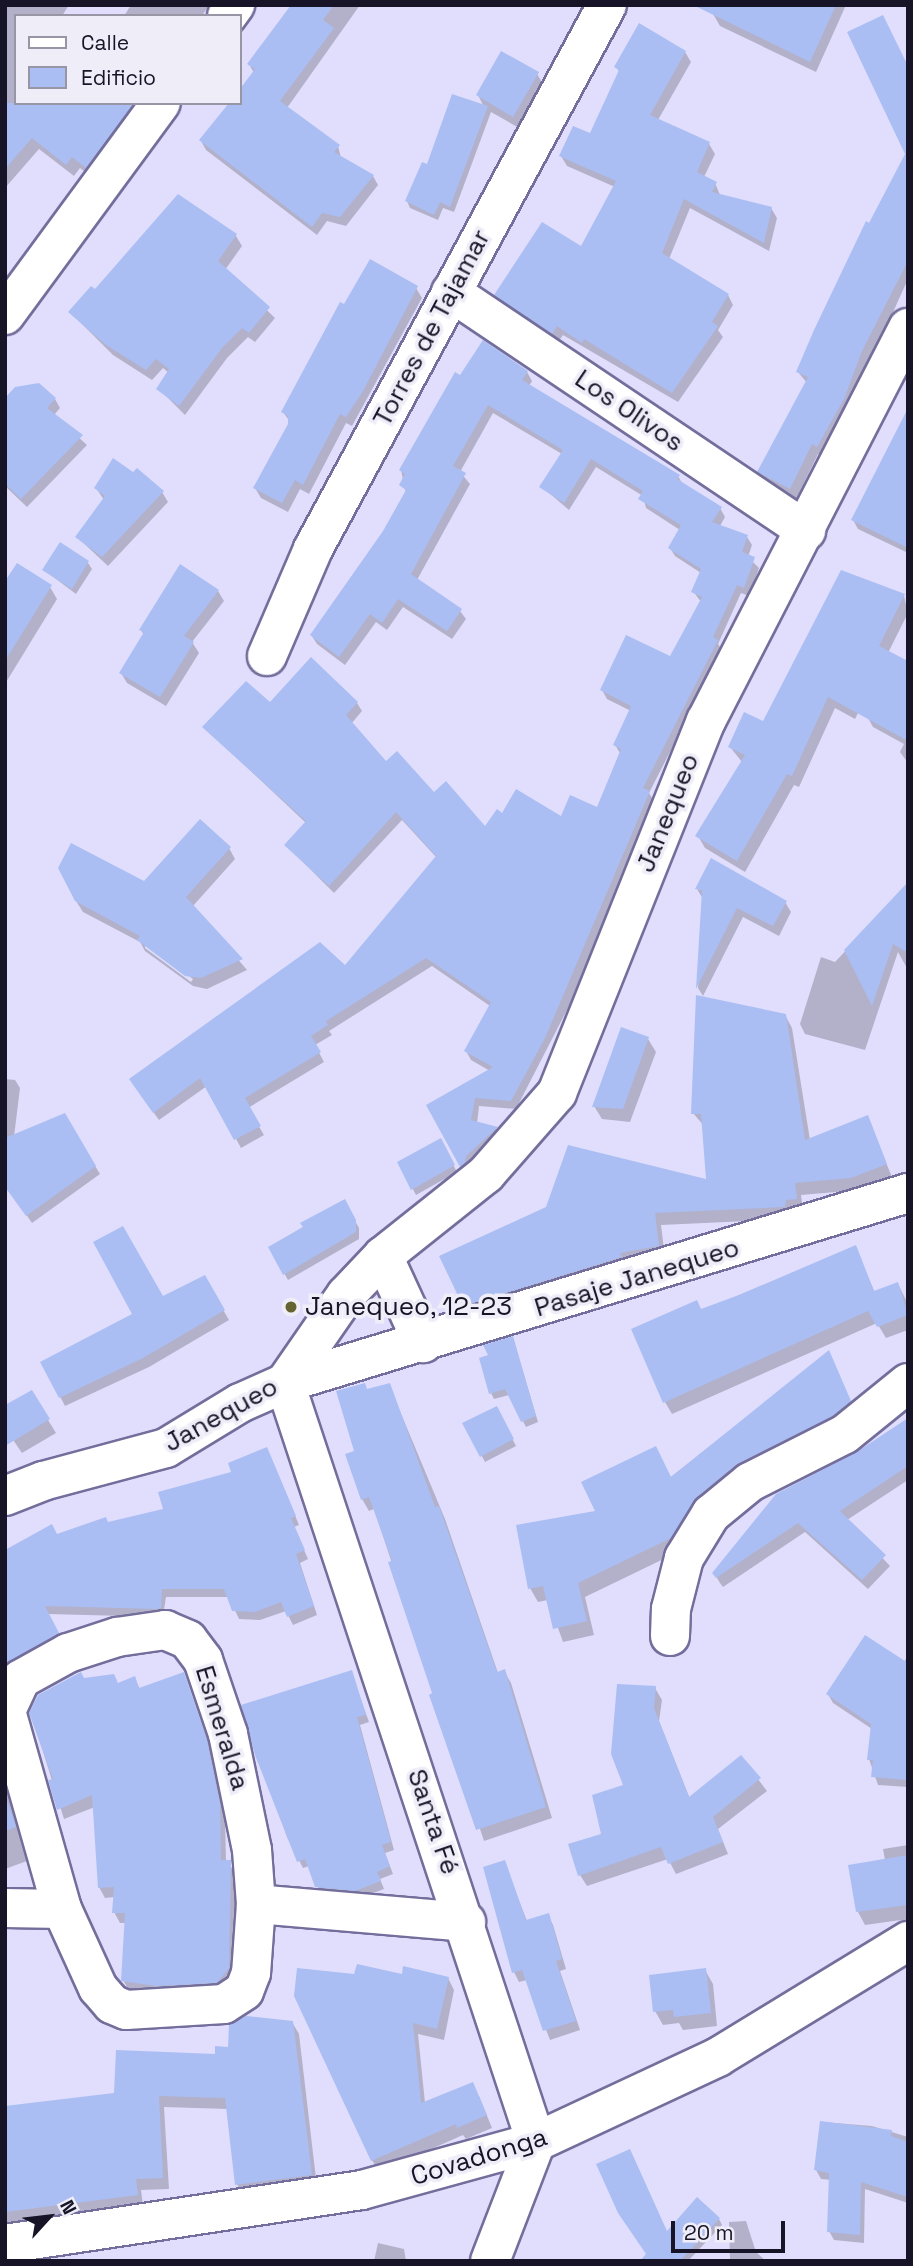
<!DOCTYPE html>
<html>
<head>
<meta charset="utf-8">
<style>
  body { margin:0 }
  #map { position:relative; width:913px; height:2266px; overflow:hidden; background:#e0defc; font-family:"Space Grotesk",sans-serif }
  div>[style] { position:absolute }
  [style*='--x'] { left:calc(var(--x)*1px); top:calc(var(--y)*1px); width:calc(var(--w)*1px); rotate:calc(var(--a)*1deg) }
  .shadow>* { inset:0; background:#0003 }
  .building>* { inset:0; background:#aabef3 }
  .roads { filter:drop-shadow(2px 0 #736e9b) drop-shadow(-2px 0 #736e9b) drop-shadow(0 2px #736e9b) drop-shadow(0 -2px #736e9b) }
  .minor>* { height:38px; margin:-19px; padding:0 19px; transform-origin:19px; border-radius:19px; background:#fff }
  .dots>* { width:19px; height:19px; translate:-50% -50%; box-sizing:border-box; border:4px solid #eeedf8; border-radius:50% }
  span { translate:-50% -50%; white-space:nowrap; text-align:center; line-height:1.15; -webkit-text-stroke:7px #eeedf8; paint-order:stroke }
  .street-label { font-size:26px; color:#161426 }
  .poi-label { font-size:26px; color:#161426 }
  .left { translate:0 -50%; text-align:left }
  .frame { position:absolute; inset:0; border:7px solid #161426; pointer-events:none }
  .legend { position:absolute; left:14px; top:14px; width:228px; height:91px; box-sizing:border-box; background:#eeedf8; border:2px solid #9896a4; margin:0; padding:9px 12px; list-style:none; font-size:21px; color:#161426 }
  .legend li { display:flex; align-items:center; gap:14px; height:35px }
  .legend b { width:35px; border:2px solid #9896a4 }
  .north { position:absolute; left:14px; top:2182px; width:70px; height:70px; -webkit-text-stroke:5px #eeedf8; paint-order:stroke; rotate:63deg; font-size:19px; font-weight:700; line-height:28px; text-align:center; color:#161426 }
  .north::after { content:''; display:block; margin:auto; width:24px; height:32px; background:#161426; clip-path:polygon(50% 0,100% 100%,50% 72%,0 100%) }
  .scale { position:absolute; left:671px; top:2221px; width:114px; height:32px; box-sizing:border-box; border:4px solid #161426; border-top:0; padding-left:9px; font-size:21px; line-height:24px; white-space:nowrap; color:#161426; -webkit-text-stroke:5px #eeedf8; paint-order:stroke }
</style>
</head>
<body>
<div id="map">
  <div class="shadow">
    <i style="clip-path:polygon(5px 5px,69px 5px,62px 16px,16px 16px,16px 103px,149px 103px,93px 178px,80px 168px,74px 176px,39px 149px,5px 188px)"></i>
    <i style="clip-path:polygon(131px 5px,209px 5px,202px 16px,124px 16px)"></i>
    <i style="clip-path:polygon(294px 5px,360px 5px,287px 108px,338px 146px,341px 158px,373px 176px,378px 185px,346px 226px,327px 221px,317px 235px,206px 150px,201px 141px,240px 103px,240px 91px,254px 73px,249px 64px)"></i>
    <i style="clip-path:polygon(717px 5px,846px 5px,816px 72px,720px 26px,713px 14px)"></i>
    <i style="clip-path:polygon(685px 52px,691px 62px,658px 120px,709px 144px,715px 154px,704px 177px,715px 183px,720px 195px,771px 208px,777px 218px,769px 251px,690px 208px,669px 259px,728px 295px,733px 305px,718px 330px,723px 337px,678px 402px,563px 335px,558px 342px,502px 305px,496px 295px,582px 249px,615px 187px,567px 166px,561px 156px,591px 135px,620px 73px,616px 67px)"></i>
    <i style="clip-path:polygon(537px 74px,545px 87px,521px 129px,491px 112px,454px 212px,443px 208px,438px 220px,410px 208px,407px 201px,428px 167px,484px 107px,478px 95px)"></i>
    <i style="clip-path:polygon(908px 176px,908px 279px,849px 410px,823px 456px,818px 454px,796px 499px,765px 482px,759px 472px,807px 383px,798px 372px,870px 225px)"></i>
    <i style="clip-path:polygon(179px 196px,236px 236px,242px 246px,225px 270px,275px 318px,255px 342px,248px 337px,227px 358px,185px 415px,159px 389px,169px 373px,163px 368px,152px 380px,113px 355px,70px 312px,95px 292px)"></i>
    <i style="clip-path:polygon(416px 288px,422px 298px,352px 426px,346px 423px,309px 494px,300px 489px,288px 512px,261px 498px,255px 488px,291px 423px,283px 412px)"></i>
    <i style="clip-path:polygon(527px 372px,532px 381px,529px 386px,678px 476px,683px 485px,720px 508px,725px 517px,720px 526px,747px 537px,752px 545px,748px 557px,759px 568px,749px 596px,741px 593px,718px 644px,722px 650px,649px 793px,654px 801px,570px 1004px,516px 1109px,479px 1106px,477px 1124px,497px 1129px,502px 1137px,466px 1174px,428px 1105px,490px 1071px,471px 1060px,466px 1051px,490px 1006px,432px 966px,329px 1031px,332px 1035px,315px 1045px,324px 1062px,248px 1108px,264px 1135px,241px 1148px,207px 1086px,159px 1120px,136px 1088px,345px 967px,436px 857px,402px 820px,334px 893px,286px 845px,306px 823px,204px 727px,270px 705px,357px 703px,362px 711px,351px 724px,386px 763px,485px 829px,502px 815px,562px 819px,598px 810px,620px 753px,615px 745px,631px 711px,607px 699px,602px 690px,671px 658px,701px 602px,693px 591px,701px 573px,675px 556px,670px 548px,680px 530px,646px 508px,643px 496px,596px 467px,569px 510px,542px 487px,562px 454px,493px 413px,460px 472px,470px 484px,417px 580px,460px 611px,466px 619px,452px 639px,403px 607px,387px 630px,376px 622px,345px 665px,317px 644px,312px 636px,385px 532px,406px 494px,401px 470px,461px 378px)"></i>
    <i style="clip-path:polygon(55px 399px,60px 408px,54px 415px,87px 445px,27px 507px,5px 486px,5px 430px)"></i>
    <i style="clip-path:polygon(908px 440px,908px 553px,858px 529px,853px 520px)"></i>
    <i style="clip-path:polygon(96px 488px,162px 492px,168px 502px,108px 566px,77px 537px,104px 500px)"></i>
    <i style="clip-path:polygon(88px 563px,92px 569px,76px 594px,44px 570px)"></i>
    <i style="clip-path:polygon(5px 584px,50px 587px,57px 599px,5px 684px)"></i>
    <i style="clip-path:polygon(218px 591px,224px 601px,192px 642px,199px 653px,166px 706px,127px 683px,121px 673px,144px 635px,141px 630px)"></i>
    <i style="clip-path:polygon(904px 596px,908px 613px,855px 719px,835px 708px,799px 787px,794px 785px,745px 872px,705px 848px,698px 836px,742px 762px,730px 747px,764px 723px)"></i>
    <i style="clip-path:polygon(908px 672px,908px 763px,900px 752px,904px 744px,873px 727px,868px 718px)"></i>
    <i style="clip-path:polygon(evenodd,229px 848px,235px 859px,193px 906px,247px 970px,207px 989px,193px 986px,145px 951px,140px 942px,83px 912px,76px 901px,144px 883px,229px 848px,145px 944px,193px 979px,191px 982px,145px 948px,145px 944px)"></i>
    <i style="clip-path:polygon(908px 885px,908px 970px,898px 952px,865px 1050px,805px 1034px,800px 1024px,821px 957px,835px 962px)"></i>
    <i style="clip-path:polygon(697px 889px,785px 902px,791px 912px,779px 936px,743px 917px,703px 996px,698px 988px,703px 899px)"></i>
    <i style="clip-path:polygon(785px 1015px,792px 1028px,810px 1140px,867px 1117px,892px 1177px,859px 1190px,801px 1195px,803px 1211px,791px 1219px,661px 1225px,665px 1258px,472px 1317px,465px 1305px,708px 1182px,704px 1126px,693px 1113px)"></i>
    <i style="clip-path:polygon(648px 1039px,656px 1052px,630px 1122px,602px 1119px,594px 1106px)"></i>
    <i style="clip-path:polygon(5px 1079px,15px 1080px,20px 1088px,14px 1137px,64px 1115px,100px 1174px,32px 1223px,5px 1184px)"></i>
    <i style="clip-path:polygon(440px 1141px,457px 1172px,416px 1195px,399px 1163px)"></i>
    <i style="clip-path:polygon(344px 1201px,359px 1228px,359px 1239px,288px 1280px,270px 1248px)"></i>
    <i style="clip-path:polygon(855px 1247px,875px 1293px,898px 1284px,908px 1304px,908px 1330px,886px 1338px,877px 1323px,672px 1414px,665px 1402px,701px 1311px)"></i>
    <i style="clip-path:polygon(204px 1277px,229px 1320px,149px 1367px,65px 1406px,42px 1362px)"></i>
    <i style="clip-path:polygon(515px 1345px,538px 1422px,526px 1427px,509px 1395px,494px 1399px,491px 1393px)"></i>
    <i style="clip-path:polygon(828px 1353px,857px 1416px,678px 1552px,585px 1597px,594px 1635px,563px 1642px,548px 1600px,538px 1602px,530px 1588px)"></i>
    <i style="clip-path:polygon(389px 1385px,445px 1519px,498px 1673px,504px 1671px,511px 1683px,552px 1818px,484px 1841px,374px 1509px,369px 1511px,362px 1499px,356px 1452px,368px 1391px)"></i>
    <i style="clip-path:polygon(31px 1392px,56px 1433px,22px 1453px,5px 1428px)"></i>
    <i style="clip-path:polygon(496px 1408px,516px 1446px,485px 1462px,465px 1424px)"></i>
    <i style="clip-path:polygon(908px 1420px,908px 1480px,847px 1520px,890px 1566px,868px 1589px,805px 1532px,723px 1587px,720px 1583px,714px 1573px,856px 1455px)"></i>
    <i style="clip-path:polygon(271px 1458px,299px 1525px,294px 1527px,308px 1559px,300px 1563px,317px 1615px,293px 1625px,286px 1611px,260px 1620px,239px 1619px,229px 1597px,166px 1597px,163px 1617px,47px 1614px,63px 1642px,5px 1685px,5px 1551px,165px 1511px,234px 1473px)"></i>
    <i style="clip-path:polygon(908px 1654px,908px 1787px,878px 1785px,869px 1759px,872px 1729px,833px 1703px,828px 1694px,904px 1663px)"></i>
    <i style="clip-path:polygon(351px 1672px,369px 1722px,360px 1725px,394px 1850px,385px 1853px,393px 1874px,380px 1879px,384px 1889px,360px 1898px,321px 1894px,309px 1866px,303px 1868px,287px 1837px,244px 1707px)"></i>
    <i style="clip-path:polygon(183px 1674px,212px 1752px,225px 1817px,226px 1862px,236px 1872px,238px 1933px,231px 1987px,129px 1991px,123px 1980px,126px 1923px,120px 1923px,114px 1912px,115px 1897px,105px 1898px,99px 1887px,95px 1807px,64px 1819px,31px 1713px,83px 1680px,119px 1684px,134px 1678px,140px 1689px)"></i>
    <i style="clip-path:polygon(655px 1688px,662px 1700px,659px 1721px,690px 1799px,741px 1757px,767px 1791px,718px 1829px,728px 1854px,676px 1874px,668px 1859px,587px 1886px,580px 1875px,625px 1786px)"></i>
    <i style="clip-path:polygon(5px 1785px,27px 1861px,5px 1869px)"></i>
    <i style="clip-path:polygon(908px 1845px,908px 1919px,865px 1925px,858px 1912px,850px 1866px,885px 1860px,883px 1849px)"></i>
    <i style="clip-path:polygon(504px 1862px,527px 1921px,548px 1915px,553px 1925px,566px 1969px,560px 1971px,580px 2030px,550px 2040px,527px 1980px,519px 1982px,514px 1972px)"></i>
    <i style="clip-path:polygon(705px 1970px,713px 1984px,717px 2026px,683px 2030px,679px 2023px,663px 2025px,655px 2011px)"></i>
    <i style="clip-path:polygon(356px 1976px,448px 1978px,454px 1990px,444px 2040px,418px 2034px,425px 2103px,479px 2096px,492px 2128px,466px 2139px,463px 2135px,379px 2172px,372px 2160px)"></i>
    <i style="clip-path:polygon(292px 2022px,299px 2034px,317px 2187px,243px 2196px,237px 2184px,228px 2109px,164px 2107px,169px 2189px,141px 2190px,143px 2206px,5px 2223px,5px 2108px,115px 2095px)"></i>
    <i style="clip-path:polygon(822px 2122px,872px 2126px,908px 2137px,908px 2203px,865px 2189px,864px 2243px,834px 2240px,829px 2231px,831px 2180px,821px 2179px,816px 2170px)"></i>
    <i style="clip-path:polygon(719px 2219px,722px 2225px,688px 2261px,643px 2261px,667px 2233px)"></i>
    <i style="clip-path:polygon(746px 2221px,756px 2252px,766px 2261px,730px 2261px,729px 2222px)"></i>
    <i style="clip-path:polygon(378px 2243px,404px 2249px,406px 2261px,374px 2261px)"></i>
  </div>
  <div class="building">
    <i style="clip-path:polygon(291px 5px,334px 5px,323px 20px,334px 28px,280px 101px,340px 145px,334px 152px,374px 175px,340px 217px,322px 213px,312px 227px,199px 140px,229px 103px,240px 103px,240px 89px,255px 69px,247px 64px)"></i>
    <i style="clip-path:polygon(693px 5px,836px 5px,810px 62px)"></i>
    <i style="clip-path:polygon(883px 15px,908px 66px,908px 261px,862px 351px,844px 399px,817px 447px,812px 444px,790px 489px,757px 472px,808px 377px,796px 372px,814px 330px,866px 221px,869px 223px,905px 154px,847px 32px)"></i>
    <i style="clip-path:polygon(639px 23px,686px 51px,650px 115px,710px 142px,697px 172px,717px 182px,712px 192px,772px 207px,764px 243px,684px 199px,662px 253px,729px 294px,712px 322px,718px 326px,672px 393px,584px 339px,582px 343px,557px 326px,552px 334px,494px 295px,542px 222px,581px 246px,616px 181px,559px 156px,573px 126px,590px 133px,619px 70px,614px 67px)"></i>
    <i style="clip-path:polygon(501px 51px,539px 72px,513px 117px,476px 95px)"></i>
    <i style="clip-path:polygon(452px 94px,488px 106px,450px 207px,440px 202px,434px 215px,405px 201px,422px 162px,427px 164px)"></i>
    <i style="clip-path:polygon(5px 103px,134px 103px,86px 168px,72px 157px,66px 165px,32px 138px,5px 169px)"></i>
    <i style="clip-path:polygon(178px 194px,237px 234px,218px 261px,270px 307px,249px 333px,242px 328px,222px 348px,179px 406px,156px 389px,169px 369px,156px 359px,146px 370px,106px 345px,68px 312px,91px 286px,95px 289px)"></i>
    <i style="clip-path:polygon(370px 259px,418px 286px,363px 391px,346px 417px,340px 414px,303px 485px,295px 480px,282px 503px,253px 488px,288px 424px,288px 416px,281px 412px,340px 302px,344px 304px)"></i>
    <i style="clip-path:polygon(483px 340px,528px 371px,522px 380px,680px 475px,677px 479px,722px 507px,712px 522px,748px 535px,742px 552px,755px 557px,744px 588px,737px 585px,713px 637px,718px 640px,643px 788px,650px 791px,545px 1038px,511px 1101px,475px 1098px,471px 1120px,498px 1127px,466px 1156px,465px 1163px,460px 1167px,426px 1105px,493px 1067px,464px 1051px,491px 1002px,426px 958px,326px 1021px,328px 1025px,311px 1036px,321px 1052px,245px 1098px,261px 1126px,234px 1140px,200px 1078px,153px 1113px,129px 1079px,320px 942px,345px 965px,436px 856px,396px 812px,329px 886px,284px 845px,306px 821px,202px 727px,246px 681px,270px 702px,311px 657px,358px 702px,346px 715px,386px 761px,397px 751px,434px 792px,446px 781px,485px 826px,497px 809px,502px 813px,516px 789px,561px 816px,570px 795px,597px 807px,621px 749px,613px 745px,631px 706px,600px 690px,626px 635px,670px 656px,702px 597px,691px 592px,701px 569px,668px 548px,681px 525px,638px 499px,643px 491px,591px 459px,564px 503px,539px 487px,563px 450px,488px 405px,453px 466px,466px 473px,411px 574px,462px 609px,447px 631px,398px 599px,382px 623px,370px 614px,339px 657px,310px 635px,383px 531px,406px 490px,399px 485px,405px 474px,399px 470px,455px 372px,460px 375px)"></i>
    <i style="clip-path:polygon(39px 383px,56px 398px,47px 408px,83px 435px,21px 499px,5px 484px,5px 398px,15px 387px)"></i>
    <i style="clip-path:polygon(908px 408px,908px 548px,851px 520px)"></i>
    <i style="clip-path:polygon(113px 458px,133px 472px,137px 468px,164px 491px,102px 557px,75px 537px,105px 496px,94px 488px)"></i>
    <i style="clip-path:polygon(60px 542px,89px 561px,72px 589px,42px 570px)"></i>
    <i style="clip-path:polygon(17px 563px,52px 585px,5px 661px,5px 581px)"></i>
    <i style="clip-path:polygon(180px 564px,219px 590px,184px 636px,194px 642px,160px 697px,119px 673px,144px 632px,139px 630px)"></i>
    <i style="clip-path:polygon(841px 570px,905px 594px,879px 646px,908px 661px,908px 741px,828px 697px,792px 776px,787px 774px,737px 861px,695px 836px,745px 755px,728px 747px,744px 712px,763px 721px)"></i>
    <i style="clip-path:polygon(200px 819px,231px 847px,186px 897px,243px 959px,201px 978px,185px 976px,137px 940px,140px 936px,75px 901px,58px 868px,71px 843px,144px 881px)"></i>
    <i style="clip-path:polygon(711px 858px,787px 901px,773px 926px,737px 908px,696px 989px,702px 890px,695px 889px)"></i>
    <i style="clip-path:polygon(908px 882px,908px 953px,893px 944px,872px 1006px,844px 950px)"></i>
    <i style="clip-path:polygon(696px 995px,786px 1014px,805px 1140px,868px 1115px,887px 1164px,851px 1178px,795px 1183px,797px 1199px,786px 1200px,785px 1207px,655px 1213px,659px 1246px,620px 1253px,622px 1257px,463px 1306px,439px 1256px,546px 1207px,568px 1145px,706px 1179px,701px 1114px,691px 1114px)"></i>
    <i style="clip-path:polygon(621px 1027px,649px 1037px,623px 1109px,592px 1107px)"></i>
    <i style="clip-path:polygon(65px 1113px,96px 1166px,26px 1216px,5px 1187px,5px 1138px)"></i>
    <i style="clip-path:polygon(441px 1138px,455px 1165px,411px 1190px,397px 1162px)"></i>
    <i style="clip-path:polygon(345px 1199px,356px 1220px,356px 1232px,283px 1275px,268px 1247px,303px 1227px,300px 1223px)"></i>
    <i style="clip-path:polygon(123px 1226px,163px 1296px,205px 1275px,225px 1310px,143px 1358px,59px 1398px,40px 1362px,132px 1314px,93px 1242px)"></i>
    <i style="clip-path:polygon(856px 1245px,874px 1291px,898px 1282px,908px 1315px,877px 1327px,868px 1311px,663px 1403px,631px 1329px,697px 1300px,701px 1309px,739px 1295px)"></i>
    <i style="clip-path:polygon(513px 1336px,536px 1416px,521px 1422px,505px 1389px,489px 1394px,479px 1358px,488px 1355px,483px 1345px)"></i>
    <i style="clip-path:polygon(829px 1350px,851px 1401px,833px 1416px,736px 1465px,697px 1497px,671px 1538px,578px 1583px,587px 1621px,553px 1629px,543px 1586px,528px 1589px,516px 1525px,595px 1511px,581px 1482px,656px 1446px,671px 1477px)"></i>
    <i style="clip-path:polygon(365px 1383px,367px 1389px,390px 1383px,435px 1507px,439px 1506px,497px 1672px,505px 1669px,546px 1807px,476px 1830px,429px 1695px,432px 1693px,388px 1562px,392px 1561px,369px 1497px,361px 1500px,345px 1454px,354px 1451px,336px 1391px)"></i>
    <i style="clip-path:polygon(32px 1390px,50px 1419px,5px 1446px,5px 1405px)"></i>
    <i style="clip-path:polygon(497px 1406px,514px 1439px,480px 1457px,462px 1423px)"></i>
    <i style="clip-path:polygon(908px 1418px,908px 1466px,840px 1511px,886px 1555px,862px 1580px,798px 1523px,716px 1578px,712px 1573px,776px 1494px,855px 1453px)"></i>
    <i style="clip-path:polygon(267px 1447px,296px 1516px,291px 1518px,305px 1550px,296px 1554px,314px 1606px,287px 1617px,281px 1602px,255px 1612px,232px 1611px,224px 1589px,162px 1589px,161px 1608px,157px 1609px,45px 1606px,59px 1633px,6px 1665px,5px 1550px,52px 1524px,57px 1534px,106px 1517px,108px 1522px,163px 1509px,158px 1492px,231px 1472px,228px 1463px)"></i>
    <i style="clip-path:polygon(865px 1635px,908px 1663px,908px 1780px,871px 1777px,873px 1760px,867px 1760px,871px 1724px,826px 1694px)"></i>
    <i style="clip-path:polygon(352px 1670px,366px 1715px,357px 1717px,391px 1842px,382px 1845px,390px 1866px,377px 1872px,381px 1881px,355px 1891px,315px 1887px,305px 1859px,297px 1862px,255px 1755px,241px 1705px)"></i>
    <i style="clip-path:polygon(81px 1672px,84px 1678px,114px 1674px,118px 1683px,135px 1676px,139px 1688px,184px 1672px,207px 1740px,220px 1805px,221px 1860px,231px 1860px,229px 1968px,217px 1983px,156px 1986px,121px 1981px,125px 1913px,112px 1913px,114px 1887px,98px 1888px,92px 1795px,57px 1810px,48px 1780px,53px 1779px,29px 1713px,38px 1695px)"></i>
    <i style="clip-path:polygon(617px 1684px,656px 1686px,654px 1708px,689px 1797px,741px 1755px,761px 1778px,713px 1817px,723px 1842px,668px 1864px,661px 1847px,578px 1876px,568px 1844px,601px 1834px,592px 1795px,623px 1785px,611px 1754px)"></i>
    <i style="clip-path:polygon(5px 1794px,16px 1827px,5px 1831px)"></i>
    <i style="clip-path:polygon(908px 1855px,908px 1905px,856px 1912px,848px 1865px)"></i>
    <i style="clip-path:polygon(505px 1860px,526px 1920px,549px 1913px,562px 1959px,556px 1961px,576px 2021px,543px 2031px,522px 1970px,512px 1973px,483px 1867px)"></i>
    <i style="clip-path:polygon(357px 1964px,402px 1974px,403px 1966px,449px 1977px,437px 2029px,413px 2023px,421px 2103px,473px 2082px,487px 2115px,457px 2128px,456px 2124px,371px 2161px,294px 1996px,297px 1968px,354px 1974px)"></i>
    <i style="clip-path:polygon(706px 1968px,711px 2013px,674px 2017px,673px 2010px,653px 2012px,649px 1975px)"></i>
    <i style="clip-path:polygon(246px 2016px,293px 2021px,312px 2175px,235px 2185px,225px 2098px,159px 2096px,163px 2178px,136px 2179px,138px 2195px,5px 2212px,5px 2106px,114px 2093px,116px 2050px,215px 2054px,215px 2046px,228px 2047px,229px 2025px)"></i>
    <i style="clip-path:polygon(820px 2121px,892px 2130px,891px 2136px,908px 2142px,908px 2197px,861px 2182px,860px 2235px,827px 2232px,829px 2173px,814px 2170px)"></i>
    <i style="clip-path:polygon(630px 2149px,667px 2231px,697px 2197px,720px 2218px,680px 2261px,640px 2261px,646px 2254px,618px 2213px,596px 2164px)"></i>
  </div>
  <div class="roads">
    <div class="minor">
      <i style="--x:227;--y:16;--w:14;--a:-54"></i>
      <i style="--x:451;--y:292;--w:428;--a:33.9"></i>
      <i style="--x:5;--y:315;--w:263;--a:-53.7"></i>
      <i style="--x:267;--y:656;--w:116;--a:-66.7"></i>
      <i style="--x:313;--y:549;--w:618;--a:-61.61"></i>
      <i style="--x:383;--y:1256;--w:96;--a:65.3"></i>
      <i style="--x:285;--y:1383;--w:107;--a:-55.3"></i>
      <i style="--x:346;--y:1295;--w:54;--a:-46.5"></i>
      <i style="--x:383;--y:1256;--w:132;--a:-38.5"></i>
      <i style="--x:486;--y:1174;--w:108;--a:-48.8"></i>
      <i style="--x:557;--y:1093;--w:401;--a:-68.2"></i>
      <i style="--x:706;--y:721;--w:442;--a:-62.8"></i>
      <i style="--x:285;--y:1383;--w:799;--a:71.7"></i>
      <i style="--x:536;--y:2142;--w:128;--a:111.1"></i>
      <i style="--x:5;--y:1496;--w:41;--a:-21.5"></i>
      <i style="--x:43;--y:1481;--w:127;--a:-15"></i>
      <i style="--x:166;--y:1448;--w:87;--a:-31.3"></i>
      <i style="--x:240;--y:1403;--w:49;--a:-24"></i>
      <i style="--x:285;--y:1383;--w:651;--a:-16.96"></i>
      <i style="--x:165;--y:1630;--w:25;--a:23"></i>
      <i style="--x:188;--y:1640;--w:25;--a:53"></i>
      <i style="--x:203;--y:1660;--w:78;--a:71.3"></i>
      <i style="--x:228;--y:1734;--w:118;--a:78.3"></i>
      <i style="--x:252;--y:1850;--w:54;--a:85.8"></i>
      <i style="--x:256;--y:1904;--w:69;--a:94.1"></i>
      <i style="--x:251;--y:1973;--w:19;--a:111"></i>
      <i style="--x:244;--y:1991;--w:24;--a:147"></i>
      <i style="--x:224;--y:2004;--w:98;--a:176.5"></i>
      <i style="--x:126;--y:2010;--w:15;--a:-157"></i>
      <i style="--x:112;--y:2004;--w:21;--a:-131"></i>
      <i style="--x:98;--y:1988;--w:87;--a:-114.5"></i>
      <i style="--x:62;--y:1909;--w:206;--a:-105.8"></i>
      <i style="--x:6;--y:1711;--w:35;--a:-65"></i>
      <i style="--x:21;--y:1679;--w:54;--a:-29"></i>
      <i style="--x:68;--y:1653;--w:52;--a:-18.1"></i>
      <i style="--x:117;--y:1637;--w:49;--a:-8.3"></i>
      <i style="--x:670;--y:1636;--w:27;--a:-88"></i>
      <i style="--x:671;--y:1609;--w:53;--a:-75.7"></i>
      <i style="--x:684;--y:1558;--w:52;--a:-58.5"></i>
      <i style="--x:711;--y:1514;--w:50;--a:-39.4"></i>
      <i style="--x:750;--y:1482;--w:106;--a:-26.8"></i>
      <i style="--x:845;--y:1434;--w:81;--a:-39"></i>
      <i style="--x:256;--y:1904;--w:211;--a:4.9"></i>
      <i style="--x:5;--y:1908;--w:57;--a:1"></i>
      <i style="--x:5;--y:2244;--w:361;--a:-8.6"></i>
      <i style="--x:362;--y:2190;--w:180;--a:-15.4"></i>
      <i style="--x:536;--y:2142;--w:201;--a:-25"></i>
      <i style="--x:718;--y:2057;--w:223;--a:-31.4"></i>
    </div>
  </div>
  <div class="dots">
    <i style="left:291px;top:1307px;background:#656431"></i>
  </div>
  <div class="street-label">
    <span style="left:432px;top:328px;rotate:-62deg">Torres de Tajamar</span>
    <span style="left:629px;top:411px;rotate:34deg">Los Olivos</span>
    <span style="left:668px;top:813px;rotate:-68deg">Janequeo</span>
    <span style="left:637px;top:1278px;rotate:-17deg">Pasaje Janequeo</span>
    <span style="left:221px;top:1415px;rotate:-29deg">Janequeo</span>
    <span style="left:222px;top:1728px;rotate:73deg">Esmeralda</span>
    <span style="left:433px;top:1822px;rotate:71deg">Santa Fé</span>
    <span style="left:479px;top:2157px;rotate:-17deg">Covadonga</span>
  </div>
  <div class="poi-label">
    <span class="left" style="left:305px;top:1307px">Janequeo, 12-23</span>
  </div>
  <div class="frame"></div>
  <ul class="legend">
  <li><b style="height:9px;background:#fff"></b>Calle</li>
  <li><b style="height:19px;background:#aabef3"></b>Edificio</li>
  </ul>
  <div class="north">N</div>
  <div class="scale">20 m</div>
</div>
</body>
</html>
